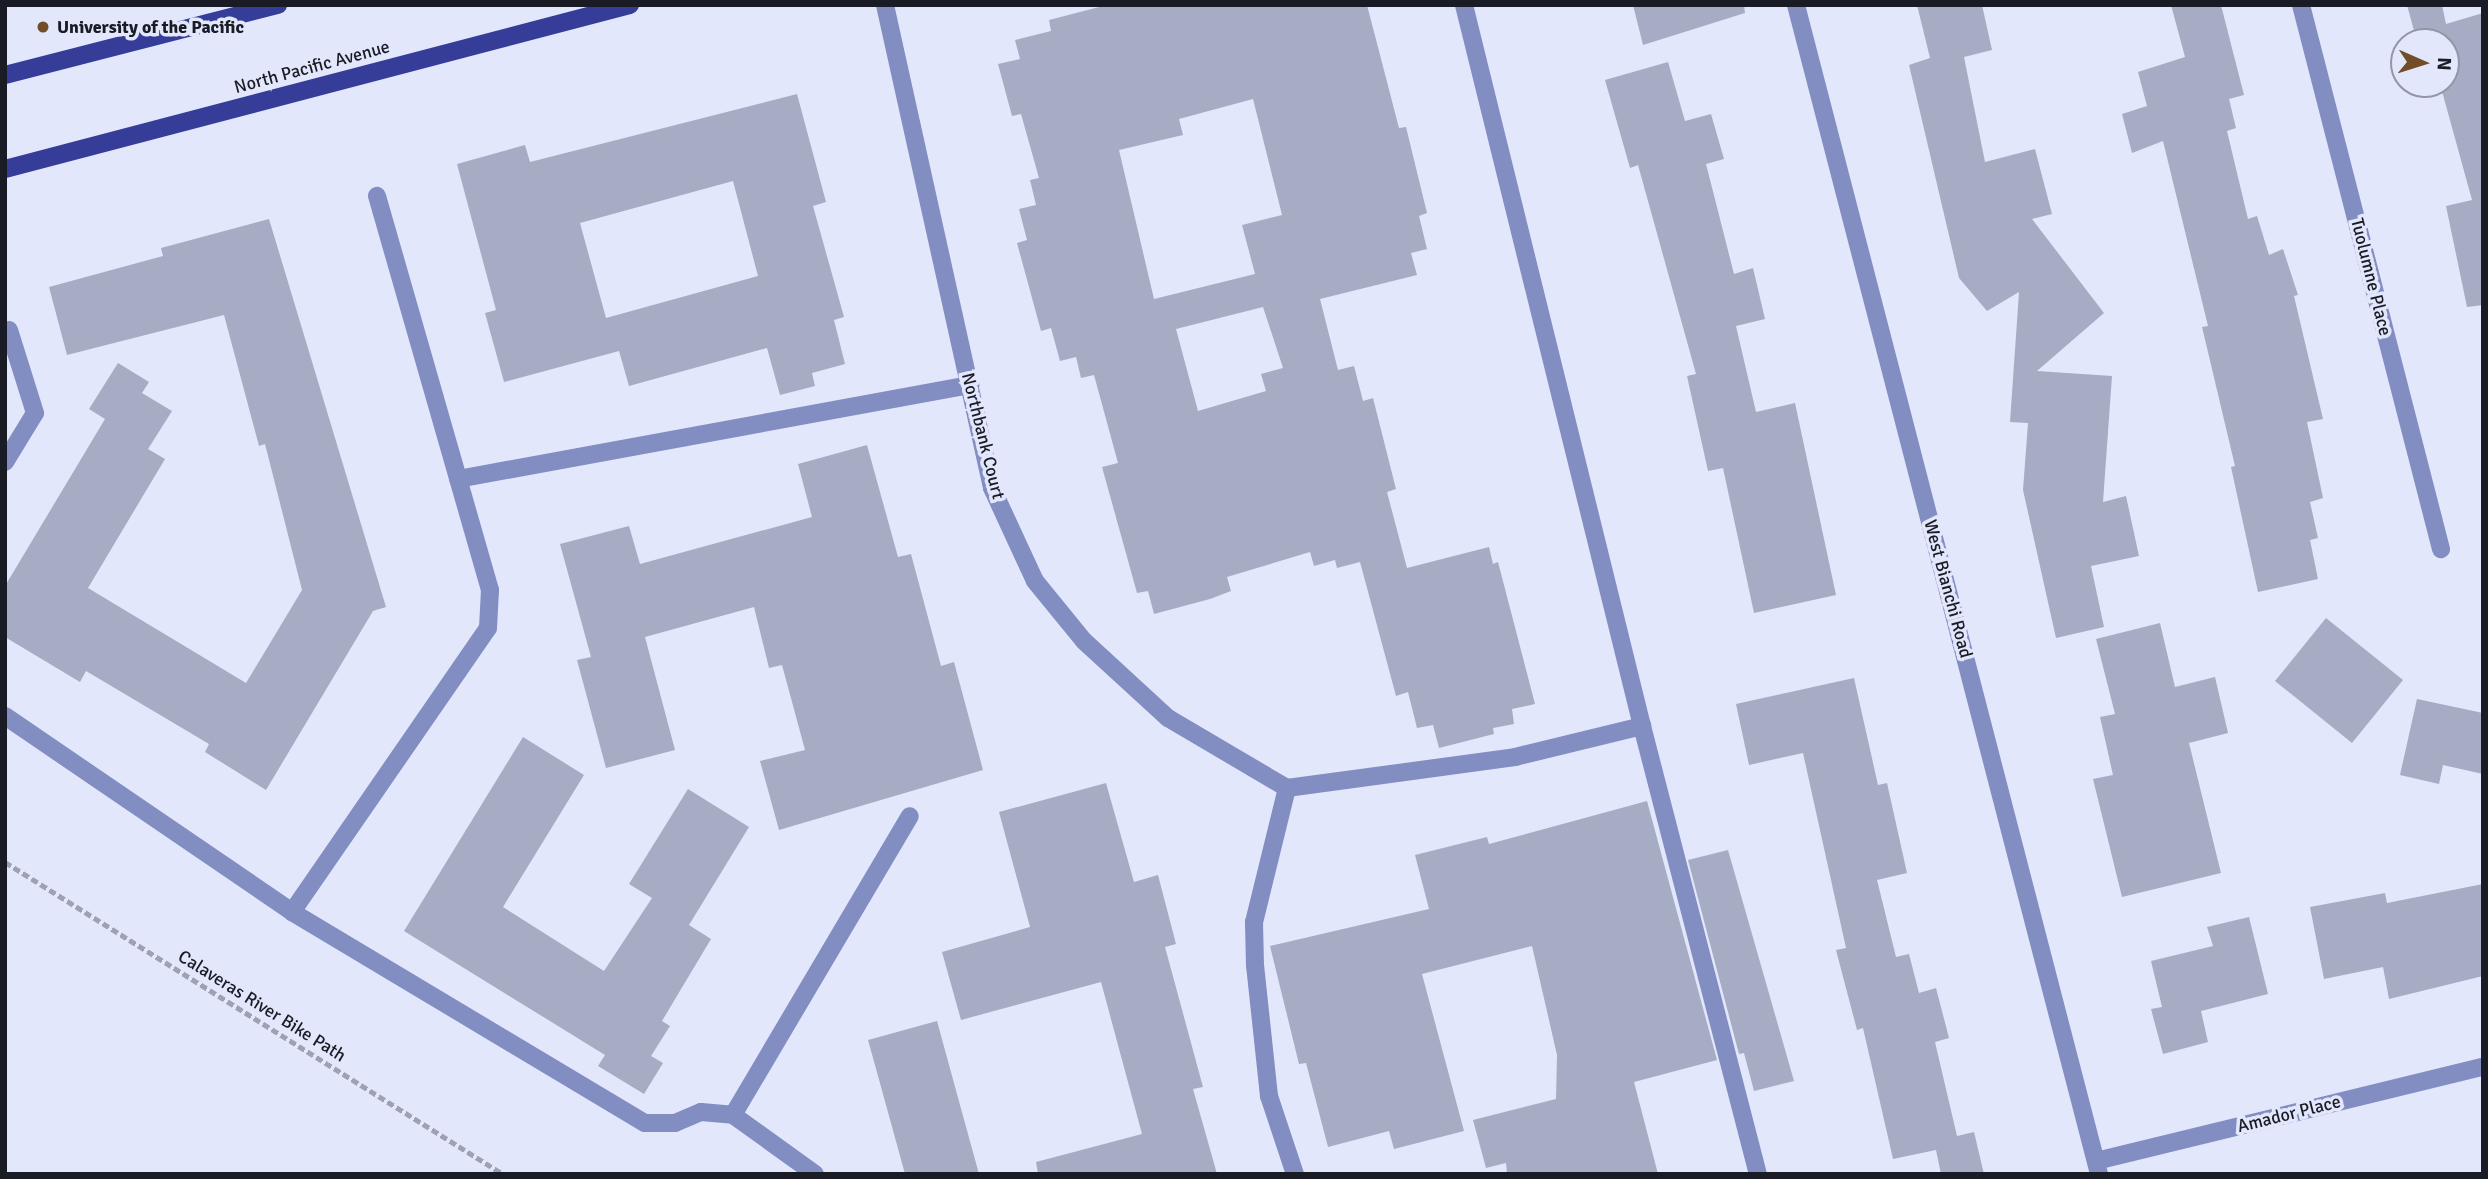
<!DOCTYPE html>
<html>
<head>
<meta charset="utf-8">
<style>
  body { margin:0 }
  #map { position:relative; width:2488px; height:1179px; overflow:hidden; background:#e2e7fc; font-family:Signika,sans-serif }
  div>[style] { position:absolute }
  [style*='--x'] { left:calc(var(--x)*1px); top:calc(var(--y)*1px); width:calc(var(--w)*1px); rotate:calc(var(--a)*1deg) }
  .building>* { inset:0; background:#a6acc4 }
  .path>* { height:4.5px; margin-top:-2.25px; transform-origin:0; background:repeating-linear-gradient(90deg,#9da1b2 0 7px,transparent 0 10.5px) }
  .minor>* { height:18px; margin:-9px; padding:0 9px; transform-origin:9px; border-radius:9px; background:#828dc1 }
  .major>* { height:18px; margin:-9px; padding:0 9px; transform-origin:9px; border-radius:9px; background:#353d98 }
  .dots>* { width:19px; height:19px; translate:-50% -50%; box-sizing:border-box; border:4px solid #e2e7fc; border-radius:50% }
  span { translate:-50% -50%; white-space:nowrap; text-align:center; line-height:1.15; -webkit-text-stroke:7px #e2e7fc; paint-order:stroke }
  .poi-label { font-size:18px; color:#1a1c25; font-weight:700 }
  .left { translate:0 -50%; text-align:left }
  .street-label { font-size:18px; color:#1a1c25 }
  .frame { position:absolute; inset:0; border:7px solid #1a1c25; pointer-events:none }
  .north { position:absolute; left:2390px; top:28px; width:70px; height:70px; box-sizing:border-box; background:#e2e7fc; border:2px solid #9296a6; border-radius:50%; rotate:93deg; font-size:19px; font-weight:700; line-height:28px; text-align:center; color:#1a1c25 }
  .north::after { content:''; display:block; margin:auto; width:24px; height:32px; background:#724d28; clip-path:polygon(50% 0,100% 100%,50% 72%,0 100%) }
</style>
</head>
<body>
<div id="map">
  <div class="building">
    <i style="clip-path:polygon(evenodd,1107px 5px,1367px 5px,1399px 128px,1406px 127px,1427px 213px,1419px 216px,1427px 249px,1411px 253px,1417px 275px,1320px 299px,1338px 370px,1354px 366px,1363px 401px,1373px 398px,1396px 489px,1387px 492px,1407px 568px,1489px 547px,1493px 564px,1498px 562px,1535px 704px,1512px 709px,1514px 724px,1493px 728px,1494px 734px,1439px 748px,1433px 725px,1417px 728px,1408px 692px,1396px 696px,1360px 562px,1337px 568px,1335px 560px,1314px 566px,1310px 552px,1227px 577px,1231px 591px,1210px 599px,1154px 614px,1148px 591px,1137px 593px,1102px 467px,1118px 463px,1094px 375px,1081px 378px,1076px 357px,1060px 361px,1051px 328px,1041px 331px,1017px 243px,1027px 240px,1019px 209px,1036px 205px,1030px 180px,1039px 178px,1021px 114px,1012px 116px,998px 64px,1020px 59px,1015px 40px,1051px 31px,1049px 20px,1107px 5px,1253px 99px,1282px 215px,1242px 225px,1255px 274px,1154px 299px,1119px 150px,1183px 135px,1179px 119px,1253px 99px,1107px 5px,1263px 307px,1283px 368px,1261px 374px,1266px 391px,1198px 411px,1176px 329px,1263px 307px)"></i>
    <i style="clip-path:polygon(1633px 5px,1744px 5px,1745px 13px,1643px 45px)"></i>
    <i style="clip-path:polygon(1917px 5px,1982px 5px,1992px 50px,1964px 57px,1985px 162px,2035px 149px,2052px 214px,2032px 219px,2104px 313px,2037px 371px,2112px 376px,2103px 502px,2126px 496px,2139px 556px,2091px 566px,2104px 627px,2056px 638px,2023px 490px,2028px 423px,2010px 422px,2019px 292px,1987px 311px,1959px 278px,1909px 65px,1930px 58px)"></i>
    <i style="clip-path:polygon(2171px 5px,2221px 5px,2244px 95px,2229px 99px,2236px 128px,2227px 131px,2248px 219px,2257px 216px,2269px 255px,2283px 249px,2298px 295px,2294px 296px,2323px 419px,2307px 422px,2323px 498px,2310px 502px,2318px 538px,2310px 540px,2318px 579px,2258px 592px,2231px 467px,2235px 466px,2202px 327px,2208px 326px,2163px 141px,2132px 153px,2122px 114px,2147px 106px,2138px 72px,2185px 57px)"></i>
    <i style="clip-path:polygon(2407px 5px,2442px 5px,2446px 24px,2483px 13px,2483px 305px,2467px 307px,2446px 206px,2472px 200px,2440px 84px,2446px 84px,2446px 42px,2417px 42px)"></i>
    <i style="clip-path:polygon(1668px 62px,1685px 121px,1711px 114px,1724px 159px,1706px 164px,1734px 274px,1753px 268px,1765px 319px,1736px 326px,1756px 412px,1795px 403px,1836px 595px,1754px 613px,1723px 468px,1708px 471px,1687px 376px,1696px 374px,1638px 165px,1630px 168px,1605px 80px)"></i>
    <i style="clip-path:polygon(evenodd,797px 94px,826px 202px,813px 206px,844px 317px,834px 320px,845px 364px,812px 373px,815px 386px,780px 395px,767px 348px,629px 386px,619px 351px,504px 382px,485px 313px,496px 310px,457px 164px,525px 145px,530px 162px,797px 94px,733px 181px,758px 276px,606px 318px,580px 223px,733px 181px)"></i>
    <i style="clip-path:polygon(269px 219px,386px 607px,373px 611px,266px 790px,205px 752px,209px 744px,86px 671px,80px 682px,5px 637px,5px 586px,105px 419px,89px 409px,118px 363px,149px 382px,142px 393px,172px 411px,148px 449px,165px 459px,88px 588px,246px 683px,302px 590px,265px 444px,259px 446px,224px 315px,67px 355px,49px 287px,163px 256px,161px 248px)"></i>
    <i style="clip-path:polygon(867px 445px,898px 557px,911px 554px,941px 666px,954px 662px,983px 770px,779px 830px,760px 761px,805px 750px,782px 665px,769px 668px,754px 607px,645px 637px,675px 750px,606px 768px,577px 660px,591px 657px,560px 544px,629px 526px,640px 564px,812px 517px,798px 464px)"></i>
    <i style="clip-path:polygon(2326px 618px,2403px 680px,2352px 743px,2275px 681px)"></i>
    <i style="clip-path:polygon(2160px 623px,2175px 687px,2215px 677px,2228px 733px,2189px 743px,2221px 873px,2122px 897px,2093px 779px,2113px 775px,2100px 717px,2115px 714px,2096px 639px)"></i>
    <i style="clip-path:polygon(1854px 678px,1878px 785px,1887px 783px,1907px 873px,1877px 880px,1896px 957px,1909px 954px,1919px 993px,1936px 988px,1949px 1038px,1935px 1042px,1957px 1136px,1974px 1132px,1984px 1174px,1941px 1174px,1936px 1150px,1893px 1159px,1863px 1028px,1857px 1030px,1836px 950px,1846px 948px,1803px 753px,1749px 765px,1736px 704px)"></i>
    <i style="clip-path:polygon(2417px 699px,2483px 713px,2483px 774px,2443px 765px,2439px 784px,2400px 775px)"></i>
    <i style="clip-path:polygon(523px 737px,584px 775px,503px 907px,604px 971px,652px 898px,629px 884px,688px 789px,749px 827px,689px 925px,711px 939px,662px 1021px,670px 1026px,651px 1056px,663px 1063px,644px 1094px,598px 1066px,605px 1055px,404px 931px)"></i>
    <i style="clip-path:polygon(1106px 783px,1134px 882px,1158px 875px,1176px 944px,1165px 947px,1203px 1087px,1193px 1089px,1217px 1174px,1038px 1174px,1036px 1162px,1142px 1134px,1101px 982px,961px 1020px,942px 952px,1030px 927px,999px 812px)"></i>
    <i style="clip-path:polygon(1647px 801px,1717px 1060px,1634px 1082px,1658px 1174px,1507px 1174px,1506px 1163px,1486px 1168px,1473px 1120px,1556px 1099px,1557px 1055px,1532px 946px,1422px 974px,1464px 1131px,1394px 1149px,1389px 1131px,1328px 1147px,1306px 1063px,1299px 1064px,1270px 946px,1429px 909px,1415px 855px,1487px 837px,1489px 844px)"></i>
    <i style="clip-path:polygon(1728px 850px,1794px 1081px,1754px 1091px,1744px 1053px,1739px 1054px,1688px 860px)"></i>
    <i style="clip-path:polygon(2483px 884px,2483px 976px,2389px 999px,2383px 967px,2324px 979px,2310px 907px,2385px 893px,2387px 903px)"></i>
    <i style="clip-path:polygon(2249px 917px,2268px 994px,2201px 1011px,2208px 1042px,2163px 1054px,2151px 1009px,2162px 1007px,2151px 961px,2213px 946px,2207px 927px)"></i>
    <i style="clip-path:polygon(937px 1021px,960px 1105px,979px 1174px,905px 1174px,878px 1076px,868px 1040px)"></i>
  </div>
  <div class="path">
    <i style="--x:5;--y:862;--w:588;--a:32.07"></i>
  </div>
  <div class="minor">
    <i style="--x:885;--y:5;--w:495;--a:77.5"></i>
    <i style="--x:992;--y:488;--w:102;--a:65.2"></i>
    <i style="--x:1035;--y:581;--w:77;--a:50.8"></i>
    <i style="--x:1084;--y:641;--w:114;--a:42.5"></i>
    <i style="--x:1168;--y:718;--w:138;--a:30.5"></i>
    <i style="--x:1464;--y:5;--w:743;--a:76.13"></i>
    <i style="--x:1796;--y:5;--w:1208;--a:75.47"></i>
    <i style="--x:2301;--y:5;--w:562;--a:75.57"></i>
    <i style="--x:5;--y:462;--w:57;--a:-58.5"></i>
    <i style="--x:35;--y:413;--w:87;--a:-107.4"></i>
    <i style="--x:458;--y:479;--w:521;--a:-10.4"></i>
    <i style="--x:5;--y:716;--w:348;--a:34.3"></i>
    <i style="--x:292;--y:912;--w:411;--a:30.9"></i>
    <i style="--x:645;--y:1123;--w:30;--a:0"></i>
    <i style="--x:675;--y:1123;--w:28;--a:-23"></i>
    <i style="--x:701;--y:1112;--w:32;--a:5"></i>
    <i style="--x:733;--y:1115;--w:101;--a:35.7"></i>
    <i style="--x:1287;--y:788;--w:230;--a:-7.7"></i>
    <i style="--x:1515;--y:757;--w:131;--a:-13.7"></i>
    <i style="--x:1642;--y:726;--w:463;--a:75.5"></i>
    <i style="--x:1287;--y:788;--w:138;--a:103.8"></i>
    <i style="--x:1254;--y:922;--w:43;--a:88.7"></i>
    <i style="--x:1255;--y:965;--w:132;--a:83.9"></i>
    <i style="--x:1269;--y:1096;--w:82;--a:71.6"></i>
    <i style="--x:292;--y:912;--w:345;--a:-55.4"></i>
    <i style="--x:488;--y:628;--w:38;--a:-87"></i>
    <i style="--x:490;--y:590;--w:410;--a:-106"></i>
    <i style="--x:733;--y:1115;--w:347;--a:-59.4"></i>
    <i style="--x:2096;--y:1161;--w:398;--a:-13.7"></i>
  </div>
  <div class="major">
    <i style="--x:5;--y:75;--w:282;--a:-14.4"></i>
    <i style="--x:5;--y:169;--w:646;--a:-14.7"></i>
  </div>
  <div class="dots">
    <i style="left:43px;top:27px;background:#724d28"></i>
  </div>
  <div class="poi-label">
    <span class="left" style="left:57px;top:27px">University of the Pacific</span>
  </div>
  <div class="street-label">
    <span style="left:312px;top:67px;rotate:-15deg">North Pacific Avenue</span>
    <span style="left:2371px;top:277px;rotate:76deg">Tuolumne Place</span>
    <span style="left:983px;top:436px;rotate:76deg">Northbank Court</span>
    <span style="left:1948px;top:589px;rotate:75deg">West Bianchi Road</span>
    <span style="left:262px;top:1006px;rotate:32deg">Calaveras River Bike Path</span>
    <span style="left:2289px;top:1114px;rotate:-14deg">Amador Place</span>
  </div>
  <div class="frame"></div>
  <div class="north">N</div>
</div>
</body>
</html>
